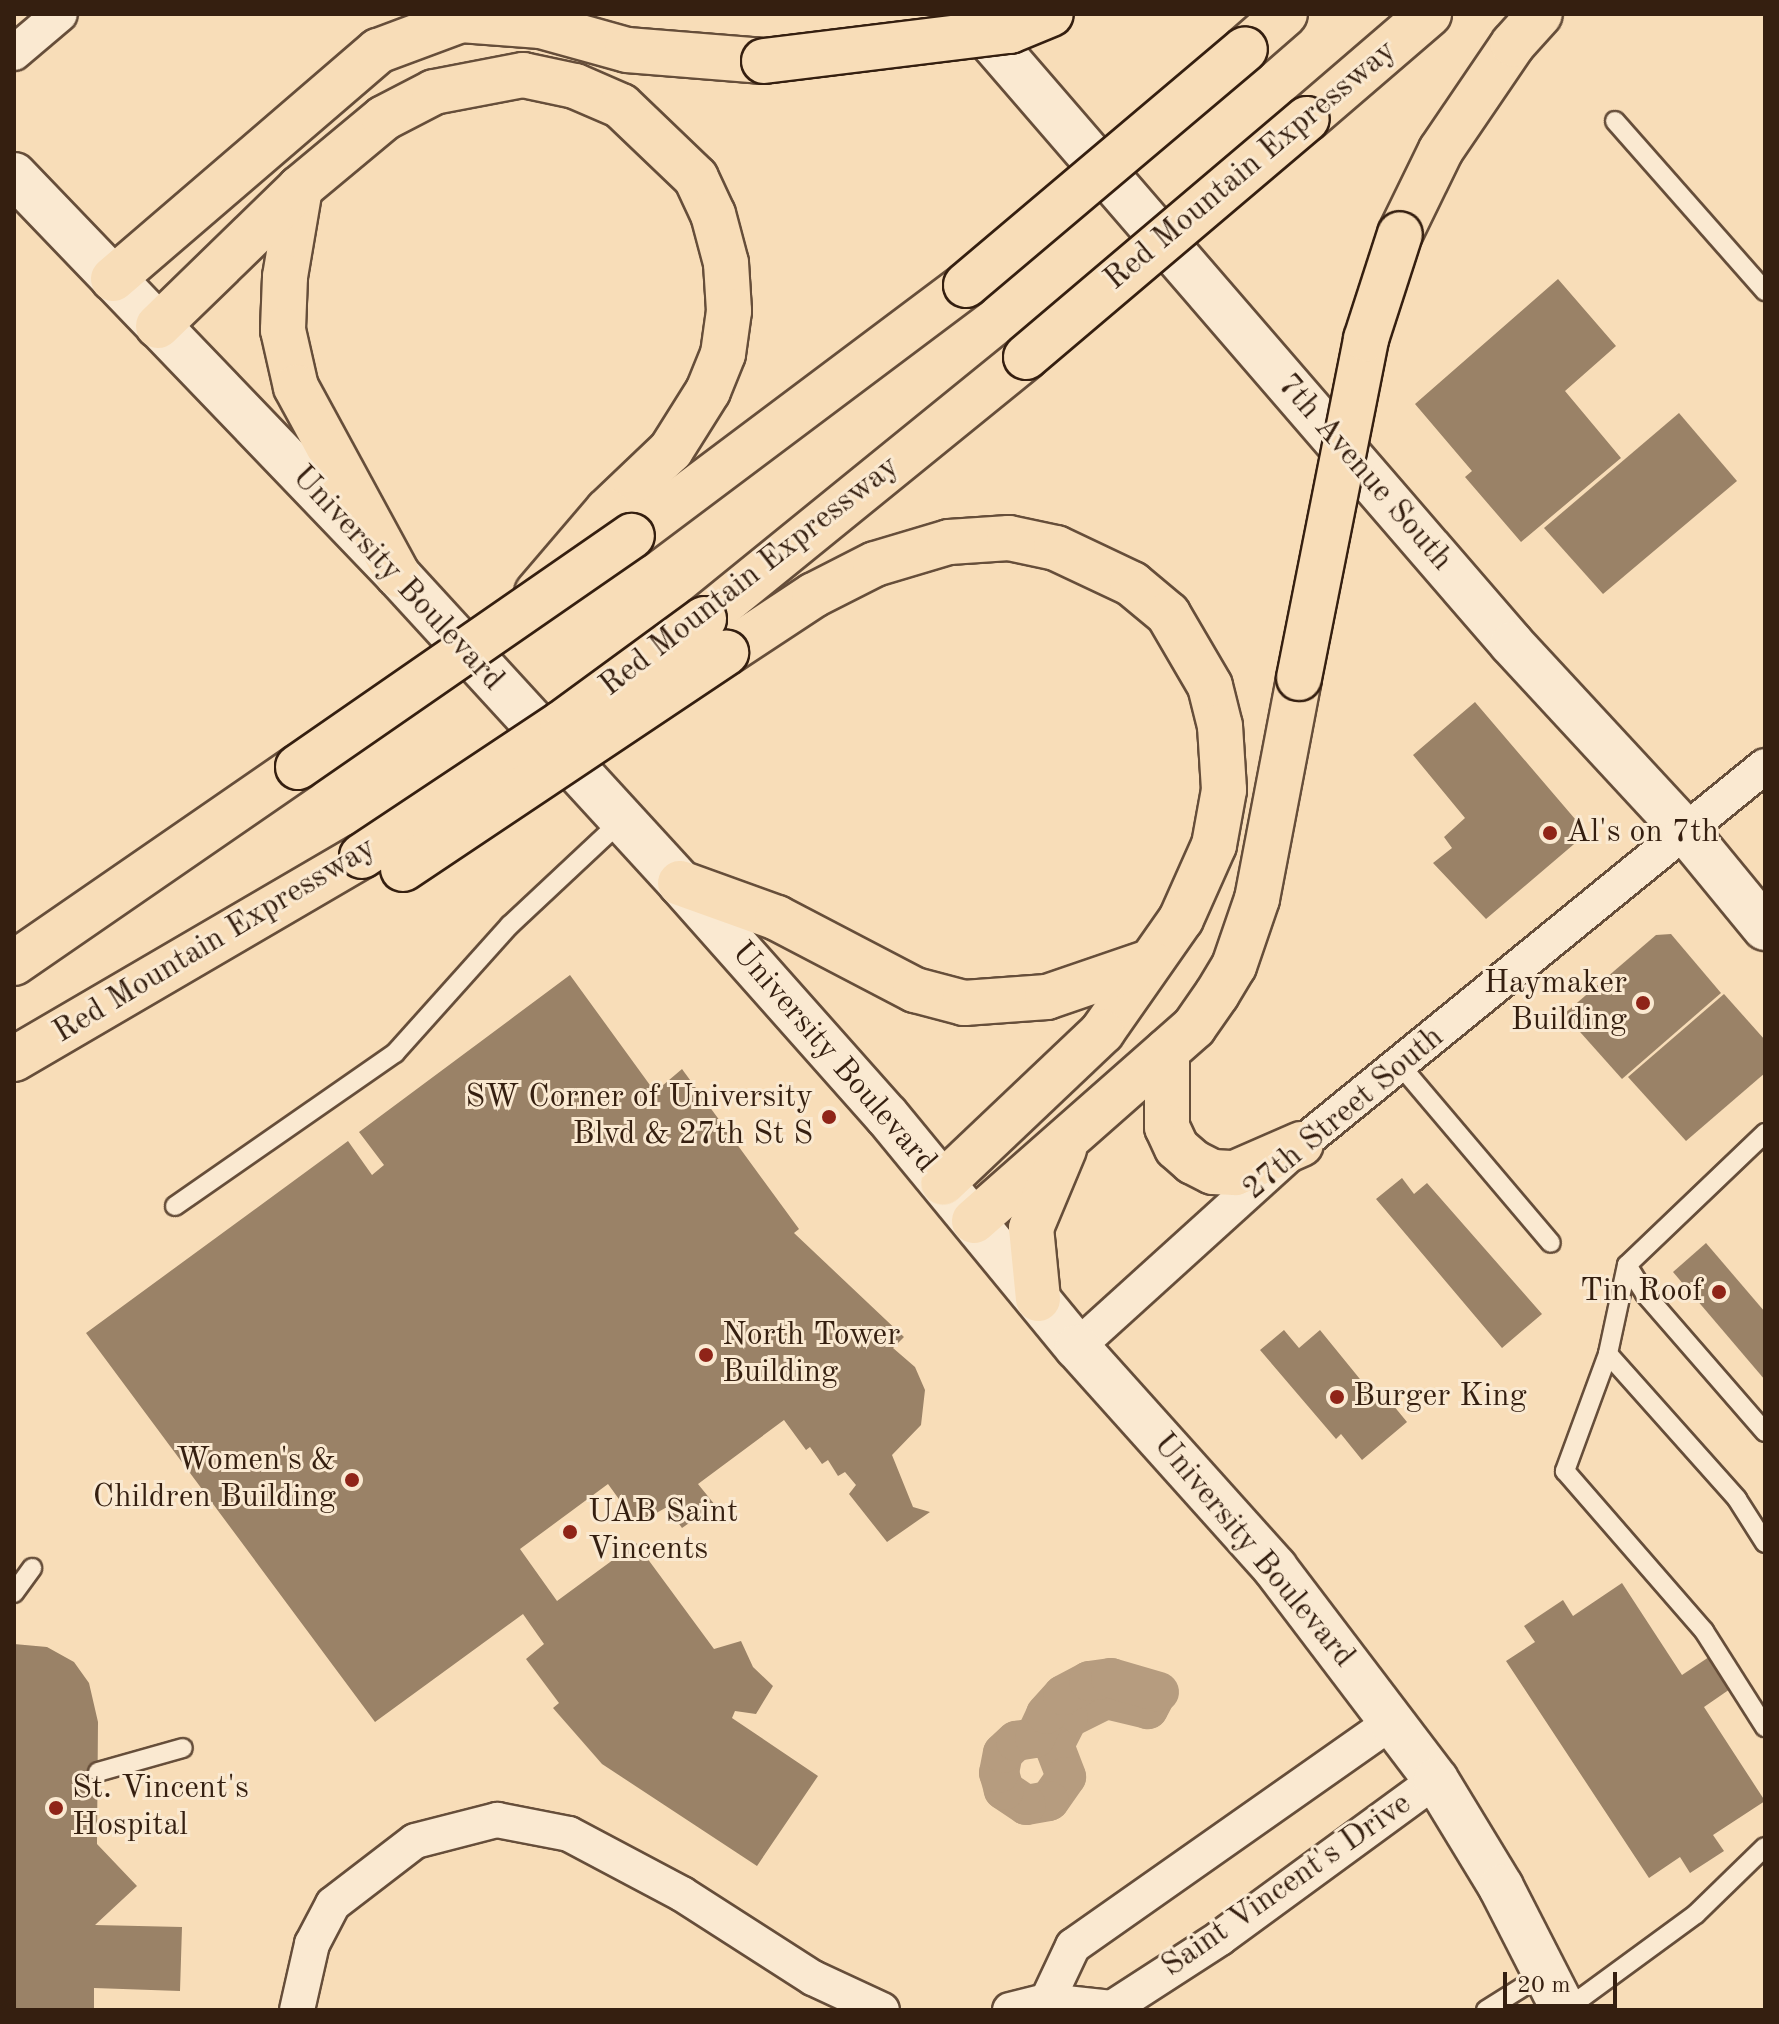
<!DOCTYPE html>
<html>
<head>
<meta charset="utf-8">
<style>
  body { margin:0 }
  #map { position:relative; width:1779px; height:2024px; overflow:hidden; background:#f8ddb8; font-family:"Old Standard TT",serif }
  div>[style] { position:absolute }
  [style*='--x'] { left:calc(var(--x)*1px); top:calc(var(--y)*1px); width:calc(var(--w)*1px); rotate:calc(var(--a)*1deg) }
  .canal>* { height:40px; margin:-20px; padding:0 20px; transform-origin:20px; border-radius:20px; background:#b69c7f }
  .building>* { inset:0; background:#9a8267 }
  .roads { filter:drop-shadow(2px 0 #664e3a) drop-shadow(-2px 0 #664e3a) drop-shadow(0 2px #664e3a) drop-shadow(0 -2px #664e3a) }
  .lane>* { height:18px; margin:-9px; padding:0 9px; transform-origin:9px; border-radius:9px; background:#fae9d1 }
  .street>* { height:34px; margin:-17px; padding:0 17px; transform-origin:17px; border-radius:17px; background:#fae9d1 }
  .secondary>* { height:44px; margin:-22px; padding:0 22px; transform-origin:22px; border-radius:22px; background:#fae9d1 }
  .highway>* { height:44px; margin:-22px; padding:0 22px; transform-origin:22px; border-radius:22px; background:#f8ddb8 }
  .bridges { filter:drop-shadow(2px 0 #351f10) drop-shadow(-2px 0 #351f10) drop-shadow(0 2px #351f10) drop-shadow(0 -2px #351f10) }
  .highway-bridge>* { height:44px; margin:-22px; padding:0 22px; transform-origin:22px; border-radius:22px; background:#f8ddb8 }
  .dots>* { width:22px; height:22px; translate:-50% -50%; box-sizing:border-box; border:4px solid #fae9d1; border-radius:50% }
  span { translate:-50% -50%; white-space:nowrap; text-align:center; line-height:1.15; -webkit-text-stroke:6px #fae9d1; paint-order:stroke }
  .street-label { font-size:32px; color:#351f10 }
  .poi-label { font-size:32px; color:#351f10 }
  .left { translate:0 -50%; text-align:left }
  .right { translate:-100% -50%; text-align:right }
  .frame { position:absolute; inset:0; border:16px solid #351f10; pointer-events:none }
  .scale { position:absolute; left:1503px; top:1972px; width:114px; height:36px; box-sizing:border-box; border:4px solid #351f10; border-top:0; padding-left:10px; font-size:24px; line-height:28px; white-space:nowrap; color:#351f10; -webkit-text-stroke:6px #fae9d1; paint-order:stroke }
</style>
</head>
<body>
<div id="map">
  <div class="canal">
    <i style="--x:1155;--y:1696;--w:15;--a:118"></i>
    <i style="--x:1148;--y:1709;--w:43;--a:-166.6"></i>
    <i style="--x:1106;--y:1699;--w:42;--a:153.4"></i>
    <i style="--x:1068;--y:1718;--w:30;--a:117"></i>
    <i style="--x:1054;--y:1745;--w:34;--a:69"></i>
    <i style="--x:1066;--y:1777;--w:29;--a:125"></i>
    <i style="--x:1049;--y:1801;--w:23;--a:170"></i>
    <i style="--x:1026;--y:1805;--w:27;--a:-146"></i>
    <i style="--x:1004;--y:1790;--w:18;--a:-106"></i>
    <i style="--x:999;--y:1773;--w:20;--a:-79"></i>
    <i style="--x:1003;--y:1753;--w:18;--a:-43"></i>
    <i style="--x:1016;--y:1741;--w:19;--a:-9"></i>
    <i style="--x:1035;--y:1738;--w:26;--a:-65"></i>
    <i style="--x:1046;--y:1714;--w:25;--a:-48"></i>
    <i style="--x:1063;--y:1695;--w:30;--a:-28"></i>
    <i style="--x:1089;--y:1681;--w:22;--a:-8"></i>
    <i style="--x:1111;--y:1678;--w:50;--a:16.3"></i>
  </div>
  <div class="building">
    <i style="clip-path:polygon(1558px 279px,1616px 346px,1565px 391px,1621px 458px,1521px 542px,1465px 477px,1472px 471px,1415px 404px)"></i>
    <i style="clip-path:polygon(1679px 413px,1737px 481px,1603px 594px,1544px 528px)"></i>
    <i style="clip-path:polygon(1475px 702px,1587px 833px,1486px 919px,1433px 863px,1452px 848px,1444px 837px,1465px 818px,1413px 755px)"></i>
    <i style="clip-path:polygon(1671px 934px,1721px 993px,1622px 1079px,1564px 1014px,1656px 935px)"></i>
    <i style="clip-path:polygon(570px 975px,655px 1092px,682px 1069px,799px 1229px,794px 1233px,904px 1337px,893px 1348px,915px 1367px,925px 1390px,921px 1425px,892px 1455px,913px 1507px,930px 1512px,887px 1542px,849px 1494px,856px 1485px,845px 1472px,838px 1476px,828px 1460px,822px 1464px,810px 1447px,806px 1450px,784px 1420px,698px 1484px,715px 1505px,682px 1528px,667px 1507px,637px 1524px,608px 1484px,520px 1549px,557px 1601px,636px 1543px,714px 1649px,741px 1641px,753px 1667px,773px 1686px,756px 1714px,735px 1711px,732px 1718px,818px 1776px,757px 1866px,602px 1764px,553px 1708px,559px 1703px,526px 1659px,544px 1644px,523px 1614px,375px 1722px,86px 1333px,348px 1141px,372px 1175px,384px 1165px,359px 1132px)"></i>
    <i style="clip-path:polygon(1724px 994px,1765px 1040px,1765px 1073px,1686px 1141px,1628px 1077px)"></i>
    <i style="clip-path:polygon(1402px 1178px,1414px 1194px,1427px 1183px,1542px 1314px,1502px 1348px,1376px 1199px)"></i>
    <i style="clip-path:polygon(1706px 1243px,1765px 1312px,1765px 1380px,1673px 1272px)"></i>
    <i style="clip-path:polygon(1284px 1330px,1299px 1348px,1320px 1330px,1377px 1400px,1384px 1394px,1407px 1422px,1362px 1460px,1341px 1434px,1336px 1439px,1260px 1350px)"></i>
    <i style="clip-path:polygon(1622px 1583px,1682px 1675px,1712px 1655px,1733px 1687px,1704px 1707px,1765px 1801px,1713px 1835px,1724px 1851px,1690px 1873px,1680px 1857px,1649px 1878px,1506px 1661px,1535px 1642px,1524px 1626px,1563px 1600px,1573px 1616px)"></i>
    <i style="clip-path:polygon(14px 1644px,47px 1647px,74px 1662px,89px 1683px,98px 1722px,97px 1844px,137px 1886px,95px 1925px,182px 1927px,180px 1991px,94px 1988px,94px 2010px,14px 2010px)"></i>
  </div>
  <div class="roads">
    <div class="lane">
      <i style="--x:1615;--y:121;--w:227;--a:48.6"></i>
      <i style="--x:1400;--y:1065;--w:233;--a:49.7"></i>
      <i style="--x:175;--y:1206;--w:268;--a:-34.8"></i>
      <i style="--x:395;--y:1053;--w:172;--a:-48.1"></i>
      <i style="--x:510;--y:925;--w:151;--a:-43.1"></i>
      <i style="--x:1627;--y:1265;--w:91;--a:102.1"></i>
      <i style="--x:1608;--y:1354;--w:194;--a:48.3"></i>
      <i style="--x:1737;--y:1499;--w:52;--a:57.5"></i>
      <i style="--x:1627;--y:1265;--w:34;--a:58"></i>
      <i style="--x:1645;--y:1294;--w:183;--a:49"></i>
      <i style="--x:1627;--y:1265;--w:191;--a:-43.7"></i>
      <i style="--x:1608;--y:1354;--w:125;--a:110.2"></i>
      <i style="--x:1565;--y:1471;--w:212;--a:49"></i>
      <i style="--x:1704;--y:1631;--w:114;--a:57.6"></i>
      <i style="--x:14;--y:1593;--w:31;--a:-54"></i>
      <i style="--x:98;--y:1772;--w:88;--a:-15.8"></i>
      <i style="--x:1486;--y:2010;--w:70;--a:-32.1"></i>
      <i style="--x:1565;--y:2010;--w:162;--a:-36.2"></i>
      <i style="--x:1696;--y:1914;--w:96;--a:-44.2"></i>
    </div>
    <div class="street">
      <i style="--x:14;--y:53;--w:60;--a:-40.3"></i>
      <i style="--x:1077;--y:1347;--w:302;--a:-42.2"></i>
      <i style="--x:1301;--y:1144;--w:598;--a:-39.17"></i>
      <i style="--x:1047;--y:2001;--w:61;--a:-64.7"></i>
      <i style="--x:1073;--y:1946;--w:390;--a:-35.1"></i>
      <i style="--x:297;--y:2010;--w:68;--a:-77.2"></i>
      <i style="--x:312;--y:1944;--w:45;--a:-62.3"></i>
      <i style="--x:333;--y:1904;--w:103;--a:-37.5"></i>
      <i style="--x:415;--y:1841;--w:85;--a:-14.4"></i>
      <i style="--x:497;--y:1820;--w:73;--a:11"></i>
      <i style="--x:569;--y:1834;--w:128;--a:28"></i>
      <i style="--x:682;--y:1894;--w:156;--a:32.7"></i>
      <i style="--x:813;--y:1978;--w:76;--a:24.9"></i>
      <i style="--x:1010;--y:2010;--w:38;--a:-14"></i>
      <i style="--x:1047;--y:2001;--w:65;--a:6.1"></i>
      <i style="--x:1112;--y:2008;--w:129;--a:-32.9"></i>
      <i style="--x:1220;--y:1938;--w:268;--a:-36.2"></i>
    </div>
    <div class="secondary">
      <i style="--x:968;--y:14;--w:832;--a:49.19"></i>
      <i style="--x:1512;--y:644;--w:258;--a:47.2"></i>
      <i style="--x:1687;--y:833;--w:123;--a:50.6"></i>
      <i style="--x:14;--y:175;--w:554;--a:46.17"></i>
      <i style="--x:398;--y:575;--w:418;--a:47.5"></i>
      <i style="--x:680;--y:883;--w:312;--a:48.4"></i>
      <i style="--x:887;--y:1116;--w:299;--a:50.6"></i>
      <i style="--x:1077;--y:1347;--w:297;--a:48.1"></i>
      <i style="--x:1275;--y:1568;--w:266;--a:52.8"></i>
      <i style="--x:1436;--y:1780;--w:125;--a:58.7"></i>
      <i style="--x:1501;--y:1887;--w:138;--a:62.9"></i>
    </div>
    <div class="highway">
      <i style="--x:1245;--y:49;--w:53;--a:-41.2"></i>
      <i style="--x:1307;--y:119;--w:161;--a:-40.7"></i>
      <i style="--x:300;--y:188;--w:90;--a:99.6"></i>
      <i style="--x:285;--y:277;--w:53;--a:92.2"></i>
      <i style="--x:283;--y:330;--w:58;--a:77.2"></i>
      <i style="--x:296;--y:387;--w:214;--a:61.5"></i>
      <i style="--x:1400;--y:234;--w:93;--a:-64"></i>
      <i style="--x:1441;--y:150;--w:128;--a:-55.8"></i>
      <i style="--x:1513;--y:44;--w:40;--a:-48"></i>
      <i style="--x:113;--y:279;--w:350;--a:-40.7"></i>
      <i style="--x:378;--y:51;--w:89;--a:-20.5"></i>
      <i style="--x:461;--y:20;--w:80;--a:4.3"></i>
      <i style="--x:541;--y:26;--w:89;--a:15.6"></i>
      <i style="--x:627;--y:50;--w:137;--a:4.6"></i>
      <i style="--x:158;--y:326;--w:198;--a:-44.2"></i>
      <i style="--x:300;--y:188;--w:109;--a:-39.8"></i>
      <i style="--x:384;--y:118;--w:56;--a:-27.5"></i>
      <i style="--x:434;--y:92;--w:91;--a:-10.8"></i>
      <i style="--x:523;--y:75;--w:53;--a:11.9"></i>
      <i style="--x:575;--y:86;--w:50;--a:23.5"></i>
      <i style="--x:621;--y:106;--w:104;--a:43.8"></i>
      <i style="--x:696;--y:178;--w:40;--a:65"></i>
      <i style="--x:713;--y:214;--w:51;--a:75.1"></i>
      <i style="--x:726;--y:263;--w:48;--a:86.4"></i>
      <i style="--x:729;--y:311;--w:43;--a:97.9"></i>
      <i style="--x:723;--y:354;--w:40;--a:112"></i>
      <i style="--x:708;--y:391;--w:70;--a:122.1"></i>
      <i style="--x:671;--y:450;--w:88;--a:136.4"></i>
      <i style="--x:607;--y:511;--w:108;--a:130.5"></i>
      <i style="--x:632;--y:536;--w:418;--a:-36.9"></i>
      <i style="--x:704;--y:619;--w:415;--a:-39.1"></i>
      <i style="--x:726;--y:653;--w:105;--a:-33.4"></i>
      <i style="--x:814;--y:595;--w:68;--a:-26.9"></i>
      <i style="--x:875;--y:564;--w:77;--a:-16.6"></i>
      <i style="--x:949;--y:542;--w:60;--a:-3.8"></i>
      <i style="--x:1009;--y:538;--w:48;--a:12"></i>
      <i style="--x:1056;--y:548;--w:84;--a:25.3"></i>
      <i style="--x:1132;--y:584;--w:47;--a:39.8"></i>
      <i style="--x:1168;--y:614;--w:83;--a:59.7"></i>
      <i style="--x:1210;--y:686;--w:41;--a:76"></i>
      <i style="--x:1220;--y:726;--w:64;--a:86.4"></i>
      <i style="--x:1224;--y:790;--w:56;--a:100.3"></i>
      <i style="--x:1214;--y:845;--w:81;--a:114"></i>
      <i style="--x:1181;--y:919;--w:138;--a:125"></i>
      <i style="--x:1102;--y:1032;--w:219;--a:136.5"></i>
      <i style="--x:680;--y:883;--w:103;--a:19.8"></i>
      <i style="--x:777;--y:918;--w:156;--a:27.6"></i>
      <i style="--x:915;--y:990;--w:51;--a:14.9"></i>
      <i style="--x:964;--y:1003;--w:83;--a:-4.1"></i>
      <i style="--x:1047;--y:997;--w:108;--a:-18.9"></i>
      <i style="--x:14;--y:963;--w:345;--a:-34.6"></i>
      <i style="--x:1167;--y:1051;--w:76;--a:90"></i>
      <i style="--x:1167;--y:1127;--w:23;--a:65"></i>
      <i style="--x:1177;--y:1148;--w:21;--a:41"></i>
      <i style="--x:1193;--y:1162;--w:22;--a:27"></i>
      <i style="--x:1213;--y:1172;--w:22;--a:3"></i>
      <i style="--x:1235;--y:1173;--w:72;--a:-23.7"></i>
      <i style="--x:14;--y:1059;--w:403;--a:-30.3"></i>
      <i style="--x:974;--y:1221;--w:293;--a:-41.4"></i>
      <i style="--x:1194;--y:1027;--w:40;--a:-55.1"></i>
      <i style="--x:1217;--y:994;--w:33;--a:-59"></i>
      <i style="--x:1234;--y:966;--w:71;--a:-71.1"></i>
      <i style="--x:1257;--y:899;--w:225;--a:-79.2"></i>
      <i style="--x:1038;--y:1299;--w:71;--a:-95.6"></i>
      <i style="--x:1031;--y:1228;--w:86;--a:-67.3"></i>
    </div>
  </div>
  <div class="bridges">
    <div class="highway-bridge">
      <i style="--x:764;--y:61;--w:248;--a:-7"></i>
      <i style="--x:1010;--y:31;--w:44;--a:-22.5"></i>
      <i style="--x:966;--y:285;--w:365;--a:-40.2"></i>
      <i style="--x:1026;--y:357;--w:368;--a:-40.3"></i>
      <i style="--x:1299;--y:678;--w:346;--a:-78.8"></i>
      <i style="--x:1366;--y:339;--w:110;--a:-72.1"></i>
      <i style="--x:298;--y:767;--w:406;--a:-34.7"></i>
      <i style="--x:362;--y:856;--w:240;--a:-33.6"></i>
      <i style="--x:562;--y:723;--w:176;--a:-36.2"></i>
      <i style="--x:403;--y:869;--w:389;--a:-33.8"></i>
    </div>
  </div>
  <div class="dots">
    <i style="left:1550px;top:833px;background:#8f2418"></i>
    <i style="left:1643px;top:1003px;background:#8f2418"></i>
    <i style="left:829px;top:1117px;background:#8f2418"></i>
    <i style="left:1719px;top:1292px;background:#8f2418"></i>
    <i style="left:706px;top:1355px;background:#8f2418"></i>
    <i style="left:1337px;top:1397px;background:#8f2418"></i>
    <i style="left:352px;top:1480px;background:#8f2418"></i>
    <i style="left:570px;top:1532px;background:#8f2418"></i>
    <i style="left:56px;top:1808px;background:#8f2418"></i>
  </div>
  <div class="street-label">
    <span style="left:1251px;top:166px;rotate:-40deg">Red Mountain Expressway</span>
    <span style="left:1364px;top:473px;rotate:49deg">7th Avenue South</span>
    <span style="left:750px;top:577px;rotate:-38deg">Red Mountain Expressway</span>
    <span style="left:397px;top:579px;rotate:47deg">University Boulevard</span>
    <span style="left:215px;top:941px;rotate:-31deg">Red Mountain Expressway</span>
    <span style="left:833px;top:1058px;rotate:49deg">University Boulevard</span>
    <span style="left:1344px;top:1114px;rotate:-40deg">27th Street South</span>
    <span style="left:1253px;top:1551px;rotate:50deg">University Boulevard</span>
    <span style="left:1287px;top:1886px;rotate:-35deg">Saint Vincent's Drive</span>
  </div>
  <div class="poi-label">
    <span class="left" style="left:1566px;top:833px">Al's on 7th</span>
    <span class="right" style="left:1627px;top:1003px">Haymaker<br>Building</span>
    <span class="right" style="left:813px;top:1117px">SW Corner of University<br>Blvd &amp; 27th St S</span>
    <span class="right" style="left:1703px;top:1292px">Tin Roof</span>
    <span class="left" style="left:722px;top:1355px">North Tower<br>Building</span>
    <span class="left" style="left:1353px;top:1397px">Burger King</span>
    <span class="right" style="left:336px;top:1480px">Women's &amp;<br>Children Building</span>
    <span class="left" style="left:588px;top:1532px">UAB Saint<br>Vincents</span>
    <span class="left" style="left:72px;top:1808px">St. Vincent's<br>Hospital</span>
  </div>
  <div class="frame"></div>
  <div class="scale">20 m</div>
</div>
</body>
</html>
